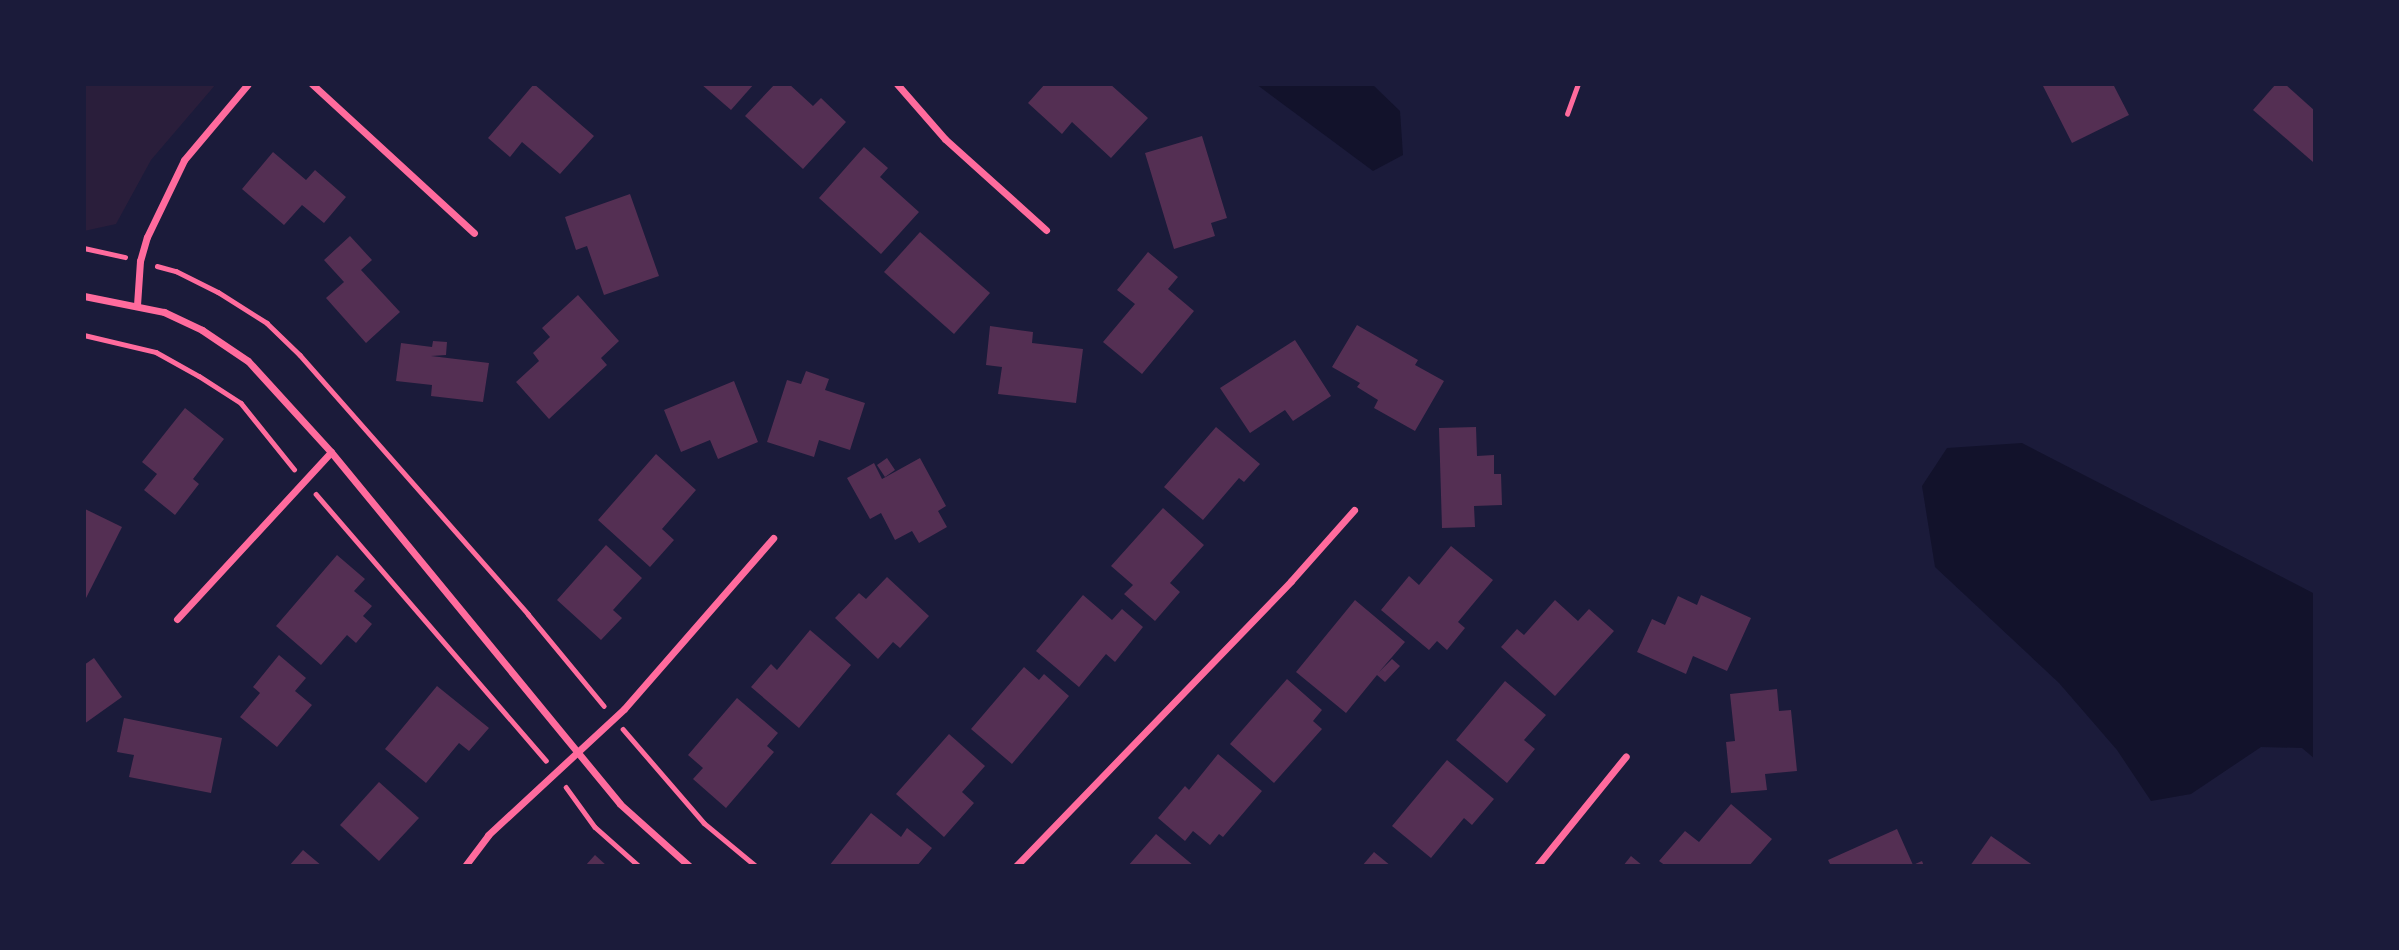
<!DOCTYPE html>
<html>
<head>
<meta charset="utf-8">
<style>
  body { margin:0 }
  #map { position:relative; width:2399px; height:950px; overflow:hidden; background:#1b1b3a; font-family:"Titillium Web",sans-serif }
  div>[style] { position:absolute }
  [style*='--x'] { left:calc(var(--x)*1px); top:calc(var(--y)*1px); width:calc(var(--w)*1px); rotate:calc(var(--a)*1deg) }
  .green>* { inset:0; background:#2a1e3b }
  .water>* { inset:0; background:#12122b }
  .building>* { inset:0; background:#542f53 }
  .path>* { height:4.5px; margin:-2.25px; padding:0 2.25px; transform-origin:2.25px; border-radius:2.25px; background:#ff6b9d }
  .minor>* { height:7px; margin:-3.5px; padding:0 3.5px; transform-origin:3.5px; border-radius:3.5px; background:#ff6b9d }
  span { translate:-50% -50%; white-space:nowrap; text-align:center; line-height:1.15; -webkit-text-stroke:5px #1b1b3a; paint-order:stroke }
  .frame { position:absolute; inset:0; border:86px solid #1b1b3a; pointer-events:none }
</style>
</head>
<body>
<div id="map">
  <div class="green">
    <i style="clip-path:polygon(84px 84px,216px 84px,151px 160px,116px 224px,84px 231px)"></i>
  </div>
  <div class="water">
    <i style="clip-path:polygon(1256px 84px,1372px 84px,1400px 111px,1403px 155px,1373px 171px)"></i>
    <i style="clip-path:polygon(2022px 443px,2315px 594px,2315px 759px,2302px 748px,2261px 747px,2191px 794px,2151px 801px,2117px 750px,2059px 683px,1935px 567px,1922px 486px,1947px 448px)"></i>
  </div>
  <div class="building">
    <i style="clip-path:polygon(534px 84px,594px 136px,560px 174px,522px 142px,510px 157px,488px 138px)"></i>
    <i style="clip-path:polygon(701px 84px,754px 84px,731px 110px)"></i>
    <i style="clip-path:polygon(775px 84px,789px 84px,813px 106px,821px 98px,846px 122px,803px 169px,745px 116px)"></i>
    <i style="clip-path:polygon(1045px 84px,1110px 84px,1148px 118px,1111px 158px,1072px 122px,1062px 134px,1028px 103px)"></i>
    <i style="clip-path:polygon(2042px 84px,2117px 84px,2114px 86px,2129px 115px,2072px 143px)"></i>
    <i style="clip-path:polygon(2276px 84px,2285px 84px,2315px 111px,2313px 162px,2253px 110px)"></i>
    <i style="clip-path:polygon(1202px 136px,1227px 218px,1211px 223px,1215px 236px,1174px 249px,1145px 153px)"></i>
    <i style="clip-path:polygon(864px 147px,888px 168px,880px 177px,919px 212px,881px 254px,819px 198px)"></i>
    <i style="clip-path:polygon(273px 152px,306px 180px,315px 170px,346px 197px,324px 223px,302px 205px,284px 225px,242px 189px)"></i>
    <i style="clip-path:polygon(630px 194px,659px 276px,604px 295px,587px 246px,576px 250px,565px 217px)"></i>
    <i style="clip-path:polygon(920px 232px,990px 293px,954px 334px,884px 272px)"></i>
    <i style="clip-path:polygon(350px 236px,372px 260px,361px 270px,400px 312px,366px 343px,326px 298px,344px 282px,324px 260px)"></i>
    <i style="clip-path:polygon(1148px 252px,1178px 277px,1168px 289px,1194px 311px,1142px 374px,1103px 342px,1135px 304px,1117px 290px)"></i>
    <i style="clip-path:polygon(578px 295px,619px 341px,601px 358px,607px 365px,549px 419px,516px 382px,539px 361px,533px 353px,550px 337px,542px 328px)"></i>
    <i style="clip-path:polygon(1357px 325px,1418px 360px,1415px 365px,1444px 381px,1415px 431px,1374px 408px,1378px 400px,1357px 387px,1360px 383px,1332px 367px)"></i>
    <i style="clip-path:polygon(990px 326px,1033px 332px,1032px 343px,1083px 349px,1076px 403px,998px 394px,1002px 367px,986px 365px)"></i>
    <i style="clip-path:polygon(1295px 340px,1331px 396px,1293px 421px,1285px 410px,1250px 433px,1220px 388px)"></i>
    <i style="clip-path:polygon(433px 341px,447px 342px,446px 355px,431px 356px,489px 363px,483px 402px,431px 396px,432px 385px,396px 381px,401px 343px,432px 347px)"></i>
    <i style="clip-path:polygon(806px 371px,829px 379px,825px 390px,865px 403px,850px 450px,819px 440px,814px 457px,767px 442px,787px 380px,801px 384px)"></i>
    <i style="clip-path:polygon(734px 381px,758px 442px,718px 459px,710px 440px,681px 452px,664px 410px)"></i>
    <i style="clip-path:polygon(185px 408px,224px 439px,193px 479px,199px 484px,175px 515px,144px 490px,157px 474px,142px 462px)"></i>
    <i style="clip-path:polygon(1216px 427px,1260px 464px,1244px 482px,1239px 478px,1203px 520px,1164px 487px)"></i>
    <i style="clip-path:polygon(1476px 427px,1477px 456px,1494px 455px,1494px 474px,1501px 474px,1502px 505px,1474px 506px,1475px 527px,1442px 528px,1439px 428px)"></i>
    <i style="clip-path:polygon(656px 454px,696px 490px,662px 529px,674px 540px,650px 567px,598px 520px)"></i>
    <i style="clip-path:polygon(887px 458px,895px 470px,885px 477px,877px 465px)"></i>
    <i style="clip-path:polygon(920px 458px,946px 506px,938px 511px,947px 527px,919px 543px,912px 531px,895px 540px,881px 513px,870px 519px,847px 478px,874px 463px,882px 479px)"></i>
    <i style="clip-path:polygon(1163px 508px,1204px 545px,1170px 583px,1180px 592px,1155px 621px,1124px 594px,1133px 585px,1111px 566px)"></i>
    <i style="clip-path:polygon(85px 509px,122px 527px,84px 602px,84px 511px)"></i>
    <i style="clip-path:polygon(606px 545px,642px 578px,613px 610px,622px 618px,601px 640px,557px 600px)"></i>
    <i style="clip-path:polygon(1451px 546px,1493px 580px,1458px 622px,1465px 628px,1447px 650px,1437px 641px,1429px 650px,1381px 610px,1409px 576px,1419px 585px)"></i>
    <i style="clip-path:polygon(337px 555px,365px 579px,354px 591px,372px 606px,363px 616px,372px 624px,356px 643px,347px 635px,321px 665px,276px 626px)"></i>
    <i style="clip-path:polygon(887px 577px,929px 616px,900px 648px,893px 642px,878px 659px,835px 618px,859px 593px,866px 599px)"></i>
    <i style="clip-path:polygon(1083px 595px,1112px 620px,1122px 609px,1143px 627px,1115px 662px,1106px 654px,1079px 687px,1036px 651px)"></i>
    <i style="clip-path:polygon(1701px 595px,1751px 618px,1727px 671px,1693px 656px,1686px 674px,1637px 652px,1652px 619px,1665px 625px,1678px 596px,1697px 605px)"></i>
    <i style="clip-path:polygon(1355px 600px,1405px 642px,1379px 672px,1392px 659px,1400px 666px,1385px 682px,1377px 675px,1346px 713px,1296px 672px)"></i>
    <i style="clip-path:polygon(1555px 600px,1578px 621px,1589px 609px,1614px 631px,1555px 696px,1501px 647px,1517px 629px,1524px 635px)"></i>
    <i style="clip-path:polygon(810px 630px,851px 665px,799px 728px,751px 687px,771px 664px,777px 670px)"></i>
    <i style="clip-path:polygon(279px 655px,306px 678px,295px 691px,312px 705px,277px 747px,240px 717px,260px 693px,253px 687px)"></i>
    <i style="clip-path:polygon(94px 658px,122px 697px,84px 724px,84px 665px)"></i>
    <i style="clip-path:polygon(1024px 667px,1039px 680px,1044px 674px,1069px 696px,1012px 764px,971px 729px)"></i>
    <i style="clip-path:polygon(1287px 679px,1322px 710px,1313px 721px,1322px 729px,1274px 783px,1230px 744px)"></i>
    <i style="clip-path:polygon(1505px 681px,1546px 715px,1524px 740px,1535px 749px,1507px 783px,1456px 740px)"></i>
    <i style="clip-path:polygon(437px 686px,489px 728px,469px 751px,459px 743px,426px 783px,385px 749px)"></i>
    <i style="clip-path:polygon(1777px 689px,1779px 711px,1791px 710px,1797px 771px,1765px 774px,1767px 790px,1731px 793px,1726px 742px,1735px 741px,1730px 694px)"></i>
    <i style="clip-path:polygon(737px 698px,778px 733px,767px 746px,774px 752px,726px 808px,693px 779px,703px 768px,688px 755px)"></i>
    <i style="clip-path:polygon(124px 718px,222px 738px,211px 793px,129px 777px,134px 755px,117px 752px)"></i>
    <i style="clip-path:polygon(949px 734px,985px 766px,962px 792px,974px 803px,944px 837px,896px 794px)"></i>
    <i style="clip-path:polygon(1218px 754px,1262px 791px,1223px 837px,1219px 834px,1210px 845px,1193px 831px,1185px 841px,1158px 818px,1185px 786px,1189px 790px)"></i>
    <i style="clip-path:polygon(1447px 760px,1494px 799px,1472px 825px,1464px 818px,1431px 858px,1392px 826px)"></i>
    <i style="clip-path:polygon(379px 782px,419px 818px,379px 861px,340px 825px)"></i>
    <i style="clip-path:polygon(1731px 804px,1772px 839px,1749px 866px,1666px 866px,1659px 861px,1685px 831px,1699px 842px)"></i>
    <i style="clip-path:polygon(871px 813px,901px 837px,907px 828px,932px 848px,917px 866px,829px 866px)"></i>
    <i style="clip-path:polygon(1897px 829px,1913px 865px,1922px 861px,1924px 866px,1831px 866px,1828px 860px)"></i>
    <i style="clip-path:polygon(1156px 834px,1194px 866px,1128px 866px)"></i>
    <i style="clip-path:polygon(1991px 836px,2034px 866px,1970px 866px)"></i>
    <i style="clip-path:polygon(303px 850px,322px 866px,289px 866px)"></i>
    <i style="clip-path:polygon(1374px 852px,1391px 866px,1362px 866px)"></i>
    <i style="clip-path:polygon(595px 855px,607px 866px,585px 866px)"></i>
    <i style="clip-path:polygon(1631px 856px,1643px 866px,1623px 866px)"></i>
  </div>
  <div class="path">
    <i style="--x:1567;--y:114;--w:32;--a:-70"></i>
    <i style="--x:84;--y:248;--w:42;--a:12.4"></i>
    <i style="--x:157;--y:266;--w:20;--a:15"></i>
    <i style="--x:176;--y:271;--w:47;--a:26.6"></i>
    <i style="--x:218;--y:292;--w:58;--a:32.3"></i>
    <i style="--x:267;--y:323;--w:46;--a:44.1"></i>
    <i style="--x:300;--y:355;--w:345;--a:48.6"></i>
    <i style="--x:528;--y:614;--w:119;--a:50.4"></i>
    <i style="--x:84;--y:335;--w:74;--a:13.3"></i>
    <i style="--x:156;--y:352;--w:49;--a:29.2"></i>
    <i style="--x:199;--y:376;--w:50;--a:32.7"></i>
    <i style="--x:241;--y:403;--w:85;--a:51.2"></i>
    <i style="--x:316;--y:494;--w:352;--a:49.2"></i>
    <i style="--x:623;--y:729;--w:124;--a:49.2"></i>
    <i style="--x:704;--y:823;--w:67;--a:39.6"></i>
    <i style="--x:566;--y:787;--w:49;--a:54.1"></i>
    <i style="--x:595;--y:827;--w:59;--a:41.6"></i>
  </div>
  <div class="minor">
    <i style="--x:312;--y:84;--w:220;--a:42.6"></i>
    <i style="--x:897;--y:84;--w:73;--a:48.9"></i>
    <i style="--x:945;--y:139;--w:136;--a:42"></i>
    <i style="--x:84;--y:296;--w:82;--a:11.3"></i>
    <i style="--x:164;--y:312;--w:42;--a:25.3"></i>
    <i style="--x:202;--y:330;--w:55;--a:34"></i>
    <i style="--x:248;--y:361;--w:123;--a:47.6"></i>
    <i style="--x:331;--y:452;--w:455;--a:50.6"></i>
    <i style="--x:620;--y:804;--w:93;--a:41.9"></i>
    <i style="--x:137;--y:305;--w:44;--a:-86.1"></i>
    <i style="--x:140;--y:261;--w:25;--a:-74"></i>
    <i style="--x:147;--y:237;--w:85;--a:-64.3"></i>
    <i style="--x:184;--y:160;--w:99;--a:-49.9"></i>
    <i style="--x:177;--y:619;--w:227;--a:-47.3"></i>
    <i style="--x:465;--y:866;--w:39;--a:-53"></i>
    <i style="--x:488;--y:835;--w:185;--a:-42.8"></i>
    <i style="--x:624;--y:709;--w:227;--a:-48.9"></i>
    <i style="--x:1016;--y:866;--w:396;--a:-46"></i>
    <i style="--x:1291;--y:581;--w:95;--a:-48.4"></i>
    <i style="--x:1537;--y:866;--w:141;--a:-51"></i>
  </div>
  <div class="frame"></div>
</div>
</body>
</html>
